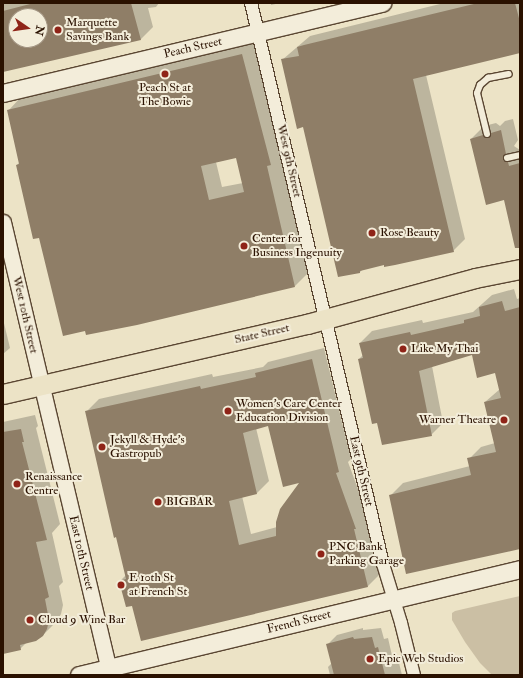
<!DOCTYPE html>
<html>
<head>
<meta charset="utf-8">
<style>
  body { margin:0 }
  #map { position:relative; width:523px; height:678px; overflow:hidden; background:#ece3c6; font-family:"IM FELL Double Pica",serif }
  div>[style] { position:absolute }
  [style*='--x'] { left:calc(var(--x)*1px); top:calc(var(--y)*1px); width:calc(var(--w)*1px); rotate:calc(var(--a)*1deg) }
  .green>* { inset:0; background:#cbbfa4 }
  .shadow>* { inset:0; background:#0003 }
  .building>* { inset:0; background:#8f7e67 }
  .roads { filter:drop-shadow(1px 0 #5a4632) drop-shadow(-1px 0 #5a4632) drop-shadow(0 1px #5a4632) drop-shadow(0 -1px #5a4632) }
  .service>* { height:6px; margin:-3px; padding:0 3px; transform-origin:3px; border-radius:3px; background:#f3edda }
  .minor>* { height:12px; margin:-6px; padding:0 6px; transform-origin:6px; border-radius:6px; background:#f3edda }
  .tertiary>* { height:15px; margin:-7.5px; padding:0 7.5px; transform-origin:7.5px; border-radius:7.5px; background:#f3edda }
  .secondary>* { height:17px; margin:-8.5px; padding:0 8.5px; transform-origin:8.5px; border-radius:8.5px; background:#f3edda }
  .primary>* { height:19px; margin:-9.5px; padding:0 9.5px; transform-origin:9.5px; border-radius:9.5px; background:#ece3c6 }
  .dots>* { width:11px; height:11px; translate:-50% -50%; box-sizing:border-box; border:2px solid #f3edda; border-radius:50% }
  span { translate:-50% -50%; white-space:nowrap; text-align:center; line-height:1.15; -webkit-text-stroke:4px #f3edda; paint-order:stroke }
  .poi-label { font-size:12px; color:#2a1100 }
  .left { translate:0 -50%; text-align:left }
  .right { translate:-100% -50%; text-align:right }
  .street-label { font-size:12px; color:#2a1100 }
  .frame { position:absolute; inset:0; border:4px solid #2a1100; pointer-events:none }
  .north { position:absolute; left:8px; top:8px; width:40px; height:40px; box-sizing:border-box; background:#f3edda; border:1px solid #a39583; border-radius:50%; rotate:103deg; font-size:11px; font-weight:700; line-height:16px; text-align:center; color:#2a1100 }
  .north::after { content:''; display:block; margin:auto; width:14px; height:18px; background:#8f2418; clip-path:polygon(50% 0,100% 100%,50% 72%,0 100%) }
</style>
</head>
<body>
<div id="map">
  <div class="green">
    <i style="clip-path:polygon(520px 596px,520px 675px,492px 675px,480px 663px,465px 642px,452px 620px,452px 613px,455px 611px)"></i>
  </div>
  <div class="shadow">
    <i style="clip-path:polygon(evenodd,3px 3px,159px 3px,156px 7px,148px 8px,153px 27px,141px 39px,3px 68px,3px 3px,16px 16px,40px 16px,40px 40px,16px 40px,16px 16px)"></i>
    <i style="clip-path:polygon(271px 3px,280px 3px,271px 5px)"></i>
    <i style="clip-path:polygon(444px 3px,520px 3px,520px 52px,426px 75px,465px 239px,453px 251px,384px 264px,363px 269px,360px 272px,304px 126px,282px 60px,310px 36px)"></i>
    <i style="clip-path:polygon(evenodd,255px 41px,284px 151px,280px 155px,308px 273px,295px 286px,40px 236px,17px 165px,20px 162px,8px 111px,21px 97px,255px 41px,237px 157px,243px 183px,222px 187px,216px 162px,237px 157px)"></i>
    <i style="clip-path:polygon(513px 119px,518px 140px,514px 146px,520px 150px,520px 225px,471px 139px,484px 126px,496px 123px,500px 126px,505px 121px)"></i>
    <i style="clip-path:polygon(514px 289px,517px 299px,520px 298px,520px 547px,391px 495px,403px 483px,470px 466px,469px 459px,481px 447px,495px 443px,485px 402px,500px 389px,496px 372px,473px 354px,432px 366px,443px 423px,431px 435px,359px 359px,363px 355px,360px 343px,372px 331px,422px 320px,423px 323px,473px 312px,492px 295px)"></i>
    <i style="clip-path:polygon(3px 319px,10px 348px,3px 354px)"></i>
    <i style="clip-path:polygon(evenodd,324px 348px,351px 459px,348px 462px,368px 516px,366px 518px,380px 574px,368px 586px,133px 604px,120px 581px,126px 575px,87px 411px,99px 399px,212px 374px,213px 377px,263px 367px,268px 362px,324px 348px,269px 425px,302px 481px,277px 527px,251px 534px,242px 496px,257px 493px,269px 481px,256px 428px,269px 425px)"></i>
    <i style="clip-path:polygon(35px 415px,38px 426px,36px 428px,60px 524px,52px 533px,63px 582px,59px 586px,63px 605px,61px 614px,57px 621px,42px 636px,26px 643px,20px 649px,3px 653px,3px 422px)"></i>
    <i style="clip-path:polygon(363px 628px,363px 630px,381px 628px,384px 639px,388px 638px,393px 660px,398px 659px,402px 675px,330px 675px,328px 667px,332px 663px,328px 644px,337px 635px)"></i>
  </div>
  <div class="building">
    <i style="clip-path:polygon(evenodd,34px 3px,131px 3px,141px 40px,3px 72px,3px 11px,34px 3px,16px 16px,40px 16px,40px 40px,16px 40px,16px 16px)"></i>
    <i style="clip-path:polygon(478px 3px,515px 3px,520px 22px,520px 53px,413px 79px,454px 252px,395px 265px,384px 267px,384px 265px,360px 271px,360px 273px,338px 277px,303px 127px,297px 129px,281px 59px,299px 56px,297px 47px,304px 45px)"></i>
    <i style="clip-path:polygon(evenodd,242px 54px,271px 165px,267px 166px,295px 287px,137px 325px,86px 335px,85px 331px,63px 336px,39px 238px,33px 239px,16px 165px,19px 164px,7px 110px,242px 54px,236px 158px,244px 192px,209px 200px,201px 166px,236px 158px)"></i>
    <i style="clip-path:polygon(501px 130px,506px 154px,503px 156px,503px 161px,508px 162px,509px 166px,520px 163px,520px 248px,515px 248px,504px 200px,486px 205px,470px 139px,483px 135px,488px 138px,491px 133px)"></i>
    <i style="clip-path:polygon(502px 301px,505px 311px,520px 307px,520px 549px,406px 574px,389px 495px,471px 475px,467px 458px,496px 452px,484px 402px,501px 398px,495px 373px,477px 378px,472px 355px,419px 371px,432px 436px,382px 445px,377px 423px,372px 424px,358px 359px,363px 358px,359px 343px,410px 332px,411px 335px,464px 323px,464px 320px,480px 316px,479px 307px)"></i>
    <i style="clip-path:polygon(evenodd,312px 359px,339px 472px,336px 473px,356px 529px,354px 529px,368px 587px,141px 641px,132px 606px,126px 607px,119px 581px,126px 579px,116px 537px,114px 538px,85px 411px,200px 386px,201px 389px,256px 377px,255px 373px,312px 359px,268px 426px,283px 487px,299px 483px,280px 509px,276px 522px,276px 536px,239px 545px,229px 501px,257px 494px,243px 433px,268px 426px)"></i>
    <i style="clip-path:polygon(21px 429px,24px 442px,22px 442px,47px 540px,36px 542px,49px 597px,45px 599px,49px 620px,47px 629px,43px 636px,36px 641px,20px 645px,21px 650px,3px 654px,3px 432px)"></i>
    <i style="clip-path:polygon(353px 637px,354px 639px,372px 637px,375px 648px,378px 647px,385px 675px,334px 675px,326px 644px)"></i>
  </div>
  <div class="roads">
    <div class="service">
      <i style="--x:487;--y:134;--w:42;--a:-103.7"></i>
      <i style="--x:477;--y:93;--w:9;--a:-69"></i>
      <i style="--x:480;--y:85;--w:11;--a:-41"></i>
      <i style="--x:488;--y:78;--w:21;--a:-11"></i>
      <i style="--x:507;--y:158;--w:13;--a:-13"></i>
    </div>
    <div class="minor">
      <i style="--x:251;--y:3;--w:576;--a:76.76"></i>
      <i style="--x:383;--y:564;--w:62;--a:73"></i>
      <i style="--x:401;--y:623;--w:54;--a:76"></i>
    </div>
    <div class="tertiary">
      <i style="--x:3;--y:222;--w:465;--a:76.7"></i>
    </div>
    <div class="secondary">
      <i style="--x:3;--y:93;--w:390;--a:-13.4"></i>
      <i style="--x:79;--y:675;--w:454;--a:-13.5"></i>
    </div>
    <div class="primary">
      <i style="--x:3;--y:394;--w:312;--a:-13"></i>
      <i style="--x:307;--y:324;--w:174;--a:-15.3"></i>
      <i style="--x:475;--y:278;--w:46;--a:-11.3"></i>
    </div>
  </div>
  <div class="dots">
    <i style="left:58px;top:30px;background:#8f2418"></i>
    <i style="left:165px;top:74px;background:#8f2418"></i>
    <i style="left:372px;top:233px;background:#8f2418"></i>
    <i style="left:244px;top:246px;background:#8f2418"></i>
    <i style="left:403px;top:349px;background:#8f2418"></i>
    <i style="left:228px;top:411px;background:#8f2418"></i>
    <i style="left:504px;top:420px;background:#8f2418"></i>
    <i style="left:102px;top:447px;background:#8f2418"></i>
    <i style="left:17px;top:484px;background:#8f2418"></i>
    <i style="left:158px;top:502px;background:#8f2418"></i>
    <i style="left:321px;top:554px;background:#8f2418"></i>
    <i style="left:121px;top:585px;background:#8f2418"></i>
    <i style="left:30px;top:620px;background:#8f2418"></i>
    <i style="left:370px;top:659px;background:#8f2418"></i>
  </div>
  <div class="poi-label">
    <span class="left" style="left:66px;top:30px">Marquette<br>Savings Bank</span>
    <span style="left:165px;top:95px">Peach St at<br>The Bowie</span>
    <span class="left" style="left:380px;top:233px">Rose Beauty</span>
    <span class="left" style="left:252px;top:246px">Center for<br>Business Ingenuity</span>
    <span class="left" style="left:411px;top:349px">Like My Thai</span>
    <span class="left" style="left:236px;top:411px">Women's Care Center<br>Education Division</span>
    <span class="right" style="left:496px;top:420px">Warner Theatre</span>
    <span class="left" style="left:110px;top:447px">Jekyll &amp; Hyde's<br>Gastropub</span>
    <span class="left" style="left:25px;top:484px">Renaissance<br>Centre</span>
    <span class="left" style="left:166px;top:502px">BIGBAR</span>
    <span class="left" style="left:329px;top:554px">PNC Bank<br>Parking Garage</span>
    <span class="left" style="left:129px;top:585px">E 10th St<br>at French St</span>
    <span class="left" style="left:38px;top:620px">Cloud 9 Wine Bar</span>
    <span class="left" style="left:378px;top:659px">Epic Web Studios</span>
  </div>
  <div class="street-label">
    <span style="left:193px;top:48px;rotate:-13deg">Peach Street</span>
    <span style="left:289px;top:161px;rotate:77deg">West 9th Street</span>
    <span style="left:25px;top:315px;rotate:77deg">West 10th Street</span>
    <span style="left:262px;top:334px;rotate:-13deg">State Street</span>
    <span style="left:361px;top:471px;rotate:77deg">East 9th Street</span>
    <span style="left:81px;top:553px;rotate:77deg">East 10th Street</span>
    <span style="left:299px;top:622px;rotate:-14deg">French Street</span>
  </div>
  <div class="frame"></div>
  <div class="north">N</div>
</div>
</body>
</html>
